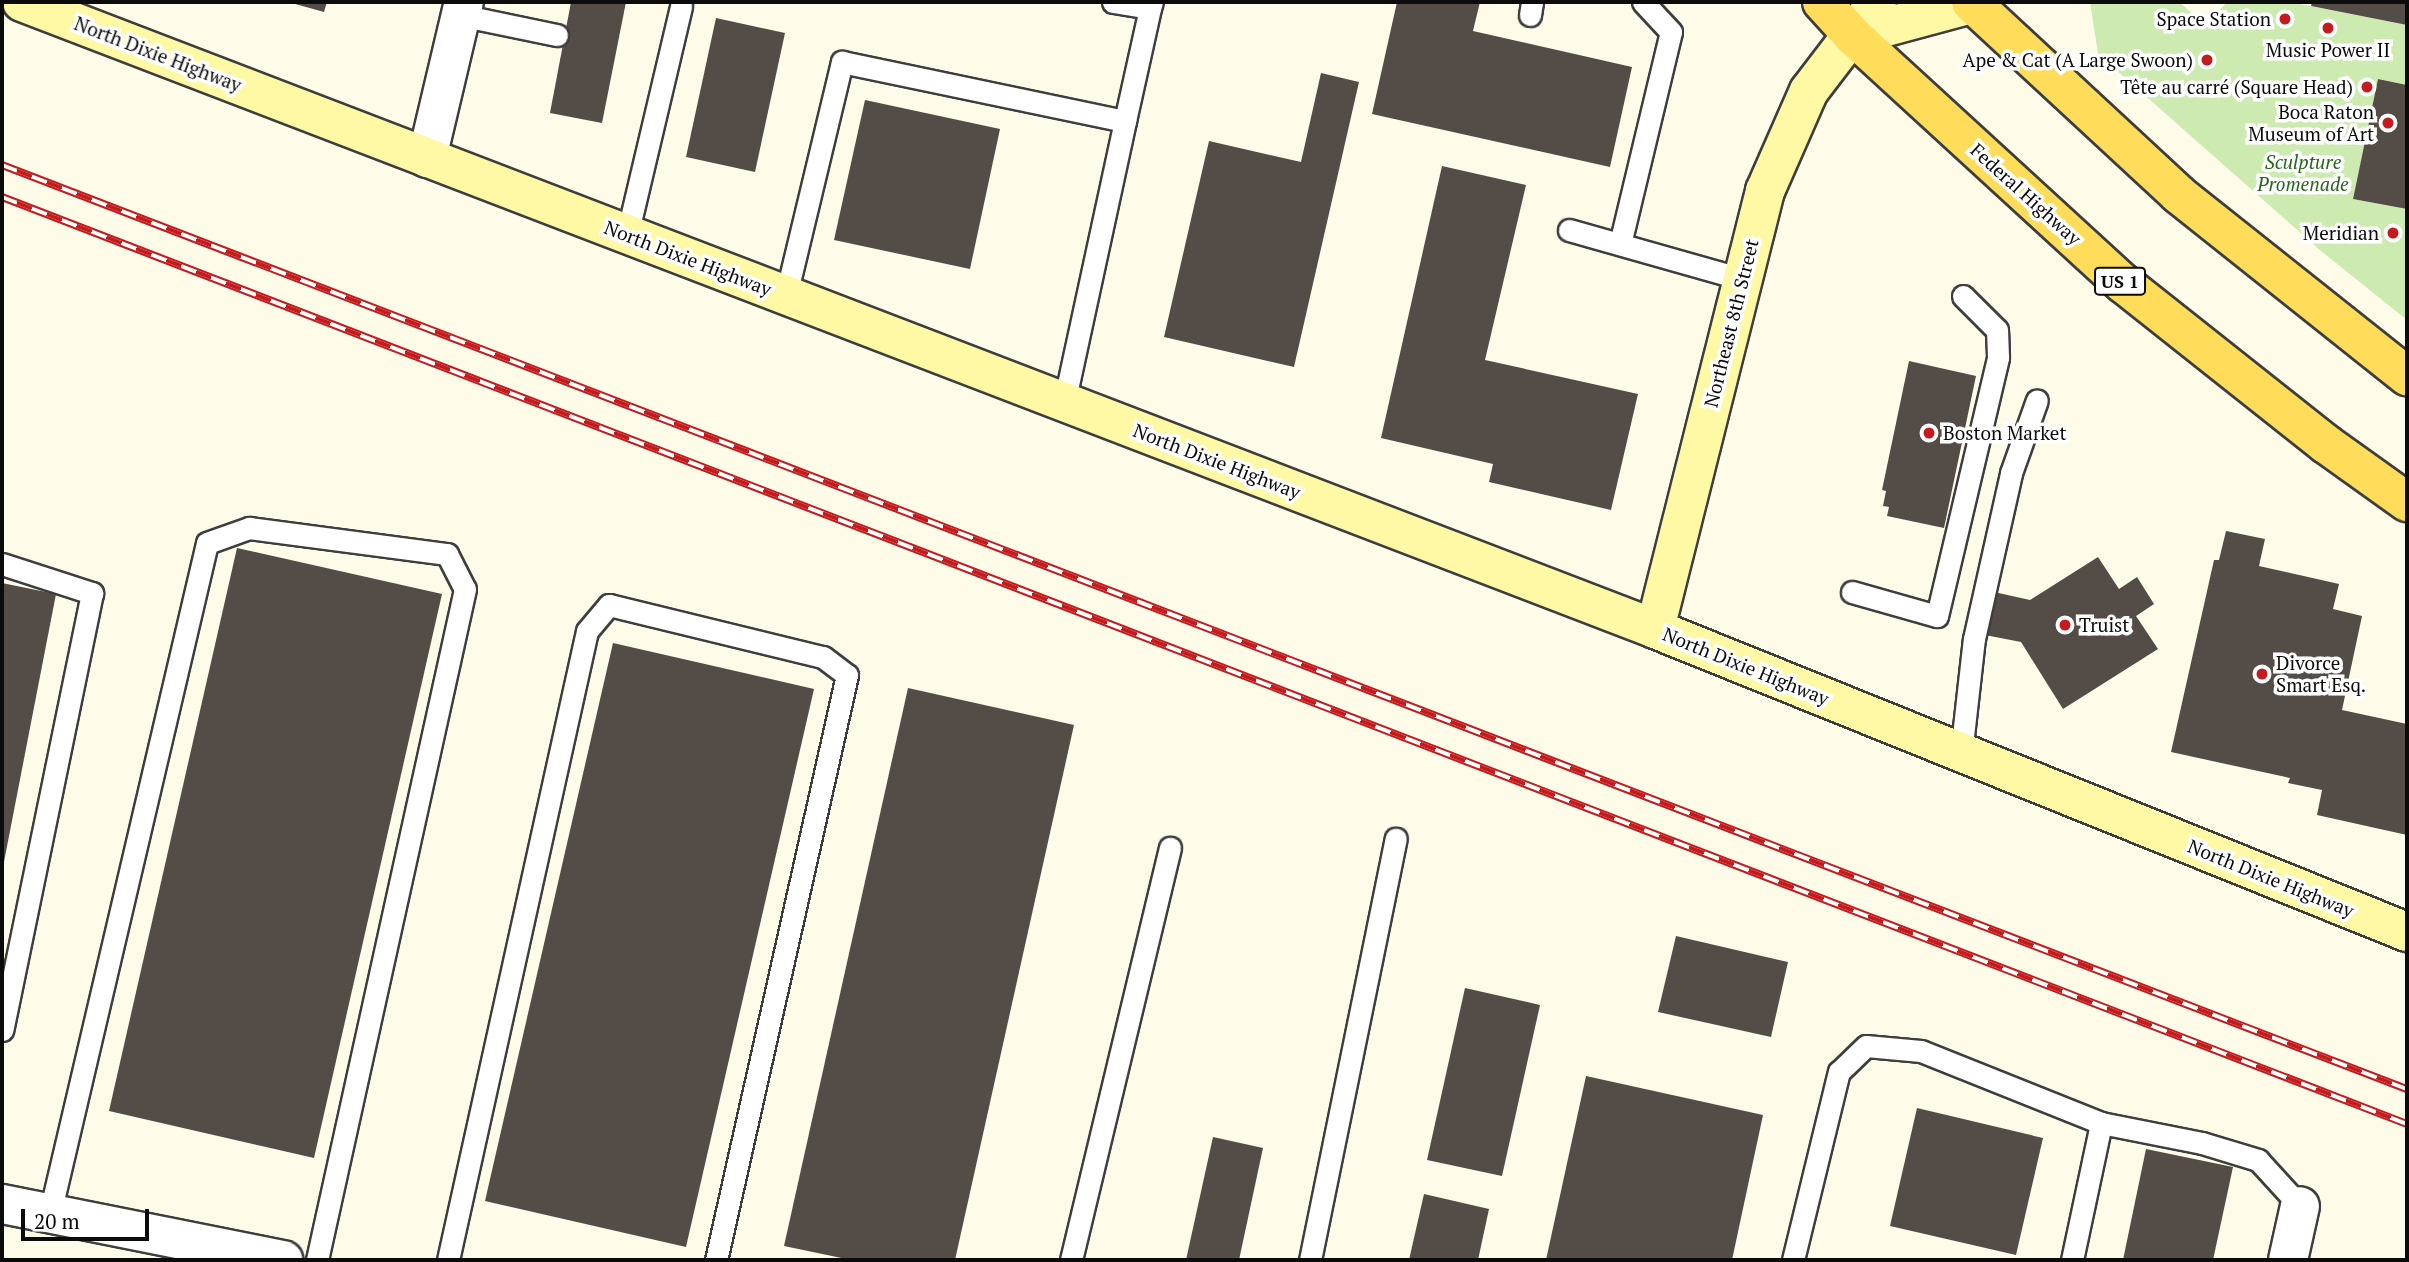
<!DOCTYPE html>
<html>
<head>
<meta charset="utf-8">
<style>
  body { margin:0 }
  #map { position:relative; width:2409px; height:1262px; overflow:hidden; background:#fffbe9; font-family:"PT Serif",serif }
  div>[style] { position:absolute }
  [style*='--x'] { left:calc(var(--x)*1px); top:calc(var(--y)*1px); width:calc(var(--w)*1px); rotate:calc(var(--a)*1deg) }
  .green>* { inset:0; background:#cdebb1 }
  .building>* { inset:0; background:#544c47 }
  .roads { filter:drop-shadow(2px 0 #3e3e3e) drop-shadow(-2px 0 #3e3e3e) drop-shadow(0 2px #3e3e3e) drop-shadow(0 -2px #3e3e3e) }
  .lane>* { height:21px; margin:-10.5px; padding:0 10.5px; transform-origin:10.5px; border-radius:10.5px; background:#fff }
  .street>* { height:38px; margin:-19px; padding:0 19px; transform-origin:19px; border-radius:19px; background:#fff }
  .secondary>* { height:38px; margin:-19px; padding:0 19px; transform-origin:19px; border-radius:19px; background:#fff8a4 }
  .primary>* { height:38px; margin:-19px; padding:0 19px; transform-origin:19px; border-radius:19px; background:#ffdc59 }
  .rail>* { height:8px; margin-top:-4px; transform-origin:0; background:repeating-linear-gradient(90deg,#fff 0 16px,#c31b1e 0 32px); box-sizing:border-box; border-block:2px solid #c31b1e }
  .dots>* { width:19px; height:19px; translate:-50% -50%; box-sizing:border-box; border:4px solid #fff; border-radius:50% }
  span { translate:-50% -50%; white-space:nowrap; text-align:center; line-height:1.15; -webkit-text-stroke:7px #fff; paint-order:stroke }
  .shield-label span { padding:2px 5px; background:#fff; border:2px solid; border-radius:5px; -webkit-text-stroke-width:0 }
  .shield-label { font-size:18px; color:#0b0b0b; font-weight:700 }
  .poi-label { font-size:19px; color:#0b0b0b }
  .right { translate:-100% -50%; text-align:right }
  .left { translate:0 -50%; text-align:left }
  .street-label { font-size:19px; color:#0b0b0b }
  .park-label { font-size:19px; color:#266618; font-style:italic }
  .frame { position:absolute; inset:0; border:4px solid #0b0b0b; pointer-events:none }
  .scale { position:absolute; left:21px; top:1209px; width:128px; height:32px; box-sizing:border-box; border:4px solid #0b0b0b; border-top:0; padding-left:9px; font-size:21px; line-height:24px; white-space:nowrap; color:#0b0b0b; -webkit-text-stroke:5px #fff; paint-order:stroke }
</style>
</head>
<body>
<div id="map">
  <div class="green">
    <i style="clip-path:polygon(2090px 2px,2179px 2px,2206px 25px,2227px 2px,2290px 2px,2407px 25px,2407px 85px,2378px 79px,2353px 199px,2407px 209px,2407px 320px,2321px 251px,2098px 54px)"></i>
  </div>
  <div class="building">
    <i style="clip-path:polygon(288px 2px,327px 2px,324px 12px)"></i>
    <i style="clip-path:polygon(571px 2px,626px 2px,602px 123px,550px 113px)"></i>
    <i style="clip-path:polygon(1397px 2px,1480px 2px,1473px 31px,1632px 67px,1610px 167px,1372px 114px)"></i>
    <i style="clip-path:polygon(2312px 2px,2407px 2px,2407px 25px,2311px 6px)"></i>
    <i style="clip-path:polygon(716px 18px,785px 33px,755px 172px,686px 157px)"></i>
    <i style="clip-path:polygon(1321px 73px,1359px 82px,1294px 367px,1164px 337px,1209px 141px,1301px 162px)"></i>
    <i style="clip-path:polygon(2378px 79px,2407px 85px,2407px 209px,2353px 199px)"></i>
    <i style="clip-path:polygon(865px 100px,1000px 129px,970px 269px,834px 240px)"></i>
    <i style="clip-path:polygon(1442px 166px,1526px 185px,1485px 360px,1638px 394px,1611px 510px,1489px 482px,1493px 464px,1381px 438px)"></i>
    <i style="clip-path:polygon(1909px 361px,1976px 376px,1944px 528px,1887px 516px,1889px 507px,1883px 506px,1886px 491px,1882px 490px)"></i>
    <i style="clip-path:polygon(2226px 531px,2265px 539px,2259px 566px,2339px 584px,2333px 609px,2362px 616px,2342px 710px,2407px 724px,2407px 835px,2317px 815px,2322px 790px,2288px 783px,2290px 778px,2171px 752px,2214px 560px,2219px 560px)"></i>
    <i style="clip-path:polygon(237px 548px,442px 594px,314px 1158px,109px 1111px)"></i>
    <i style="clip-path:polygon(2098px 557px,2119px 589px,2137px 577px,2154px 604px,2136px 616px,2158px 649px,2063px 709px,2021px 642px,1985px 635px,1994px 592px,2030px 600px)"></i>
    <i style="clip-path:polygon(2px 583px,56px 594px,3px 867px,2px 867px)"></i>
    <i style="clip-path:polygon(613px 643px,814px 689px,686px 1247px,485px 1201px)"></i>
    <i style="clip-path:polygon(908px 688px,1074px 725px,955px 1260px,851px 1260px,784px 1246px)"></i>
    <i style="clip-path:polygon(1676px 936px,1788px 962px,1771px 1037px,1658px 1012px)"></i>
    <i style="clip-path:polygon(1465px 988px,1540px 1005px,1502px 1176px,1427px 1160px)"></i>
    <i style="clip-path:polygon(1586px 1076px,1763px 1115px,1732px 1260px,1546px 1260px)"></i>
    <i style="clip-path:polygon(1917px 1108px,2043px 1138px,2016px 1255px,1890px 1226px)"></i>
    <i style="clip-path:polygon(1213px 1137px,1263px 1148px,1239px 1260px,1186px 1260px)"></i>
    <i style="clip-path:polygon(2146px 1149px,2233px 1167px,2213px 1260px,2123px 1260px)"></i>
    <i style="clip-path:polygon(1424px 1194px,1489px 1209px,1478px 1260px,1409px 1260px)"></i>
  </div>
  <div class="roads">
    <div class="lane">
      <i style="--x:1113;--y:2;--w:37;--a:9"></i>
      <i style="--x:1150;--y:8;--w:6;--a:-72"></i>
      <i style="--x:460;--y:15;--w:99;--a:11.7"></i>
      <i style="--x:1530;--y:15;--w:13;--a:-81"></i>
      <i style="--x:1125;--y:121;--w:116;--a:-77.5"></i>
      <i style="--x:1569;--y:230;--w:180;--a:15.8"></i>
      <i style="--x:627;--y:235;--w:235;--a:-76.7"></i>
      <i style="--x:1620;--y:244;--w:218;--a:-76.5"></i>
      <i style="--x:1671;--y:32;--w:41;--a:-133"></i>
      <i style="--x:786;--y:295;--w:240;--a:-76.5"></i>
      <i style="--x:842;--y:62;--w:289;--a:11.8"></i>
      <i style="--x:1125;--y:121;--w:288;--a:102.2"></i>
      <i style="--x:2;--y:564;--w:95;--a:17.9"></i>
      <i style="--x:92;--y:593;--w:446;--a:101.6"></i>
      <i style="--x:1852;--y:592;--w:88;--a:15.8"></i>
      <i style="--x:1937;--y:616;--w:266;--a:-76.7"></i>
      <i style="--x:1998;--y:357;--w:27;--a:-92"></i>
      <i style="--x:1997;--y:330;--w:48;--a:-135"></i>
      <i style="--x:1961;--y:754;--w:116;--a:-83.6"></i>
      <i style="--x:1974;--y:639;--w:170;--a:-77.4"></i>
      <i style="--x:2011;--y:473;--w:77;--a:-70.4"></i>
      <i style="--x:50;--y:1213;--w:688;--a:-76.81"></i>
      <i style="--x:207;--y:543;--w:45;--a:-19.7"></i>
      <i style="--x:249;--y:528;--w:200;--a:7.5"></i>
      <i style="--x:447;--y:554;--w:39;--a:63"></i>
      <i style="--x:465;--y:589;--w:687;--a:102.44"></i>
      <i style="--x:448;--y:1260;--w:644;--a:-77.54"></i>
      <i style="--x:587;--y:631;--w:34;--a:-50"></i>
      <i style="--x:609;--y:605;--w:220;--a:13.7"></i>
      <i style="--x:823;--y:657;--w:30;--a:37"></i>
      <i style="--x:847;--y:675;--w:599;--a:102.62"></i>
      <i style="--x:1071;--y:1260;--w:424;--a:-76.5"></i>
      <i style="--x:1310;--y:1260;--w:430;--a:-78.5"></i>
      <i style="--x:1793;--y:1260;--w:194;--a:-76.3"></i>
      <i style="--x:1839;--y:1072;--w:37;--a:-44"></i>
      <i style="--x:1866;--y:1046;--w:55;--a:5.2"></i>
      <i style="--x:1921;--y:1051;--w:194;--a:21.8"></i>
      <i style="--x:2101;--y:1123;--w:103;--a:11.2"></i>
      <i style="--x:2202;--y:1143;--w:59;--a:16.9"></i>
      <i style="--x:2258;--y:1160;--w:62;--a:47.6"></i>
      <i style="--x:2072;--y:1260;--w:140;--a:-78"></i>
    </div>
    <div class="street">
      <i style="--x:427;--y:158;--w:160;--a:-76.7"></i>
      <i style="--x:2;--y:1204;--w:287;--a:11.3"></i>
      <i style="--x:2288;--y:1260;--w:55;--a:-77.5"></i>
    </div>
    <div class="secondary">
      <i style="--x:22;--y:2;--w:1749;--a:21"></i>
      <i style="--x:1655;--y:629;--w:811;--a:21.95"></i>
      <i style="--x:1853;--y:36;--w:131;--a:-15.1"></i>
      <i style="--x:1655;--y:629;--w:452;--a:-75.9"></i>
      <i style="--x:1765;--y:191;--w:109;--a:-66.3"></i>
      <i style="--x:1809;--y:91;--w:112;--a:-52.6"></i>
    </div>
    <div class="primary">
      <i style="--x:1822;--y:2;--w:46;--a:47.6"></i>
      <i style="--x:1853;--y:36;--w:367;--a:42.5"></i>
      <i style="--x:2124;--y:284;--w:258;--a:38.4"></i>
      <i style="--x:2326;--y:444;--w:100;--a:35.6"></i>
      <i style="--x:1971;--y:2;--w:282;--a:42.8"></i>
      <i style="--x:2178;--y:194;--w:293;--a:38.5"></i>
    </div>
  </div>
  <div class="rail">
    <i style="--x:2;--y:165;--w:2576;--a:21.02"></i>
    <i style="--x:2;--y:197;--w:2577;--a:21.08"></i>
  </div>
  <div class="dots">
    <i style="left:2285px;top:19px;background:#c31b1e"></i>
    <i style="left:2328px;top:28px;background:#c31b1e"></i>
    <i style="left:2207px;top:60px;background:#c31b1e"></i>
    <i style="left:2367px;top:87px;background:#c31b1e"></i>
    <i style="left:2388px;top:123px;background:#c31b1e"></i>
    <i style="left:2393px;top:233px;background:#c31b1e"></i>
    <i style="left:1929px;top:433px;background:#c31b1e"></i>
    <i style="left:2065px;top:625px;background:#c31b1e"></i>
    <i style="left:2262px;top:674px;background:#c31b1e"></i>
  </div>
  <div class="shield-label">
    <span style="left:2120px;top:281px">US 1</span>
  </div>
  <div class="poi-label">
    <span class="right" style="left:2271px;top:19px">Space Station</span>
    <span style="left:2328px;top:50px">Music Power II</span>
    <span class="right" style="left:2193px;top:60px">Ape &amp; Cat (A Large Swoon)</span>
    <span class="right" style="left:2353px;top:87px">Tête au carré (Square Head)</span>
    <span class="right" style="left:2374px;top:123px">Boca Raton<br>Museum of Art</span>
    <span class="right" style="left:2379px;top:233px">Meridian</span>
    <span class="left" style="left:1943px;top:433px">Boston Market</span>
    <span class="left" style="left:2079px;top:625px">Truist</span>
    <span class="left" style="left:2276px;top:674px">Divorce<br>Smart Esq.</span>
  </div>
  <div class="street-label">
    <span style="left:158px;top:54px;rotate:21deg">North Dixie Highway</span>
    <span style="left:2026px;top:194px;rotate:42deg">Federal Highway</span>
    <span style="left:688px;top:258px;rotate:21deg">North Dixie Highway</span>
    <span style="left:1731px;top:323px;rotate:-76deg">Northeast 8th Street</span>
    <span style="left:1217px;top:461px;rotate:21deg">North Dixie Highway</span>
    <span style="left:1746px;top:666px;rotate:22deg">North Dixie Highway</span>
    <span style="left:2271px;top:878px;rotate:22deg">North Dixie Highway</span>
  </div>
  <div class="park-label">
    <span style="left:2303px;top:173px">Sculpture<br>Promenade</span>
  </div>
  <div class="frame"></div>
  <div class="scale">20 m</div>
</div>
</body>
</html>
